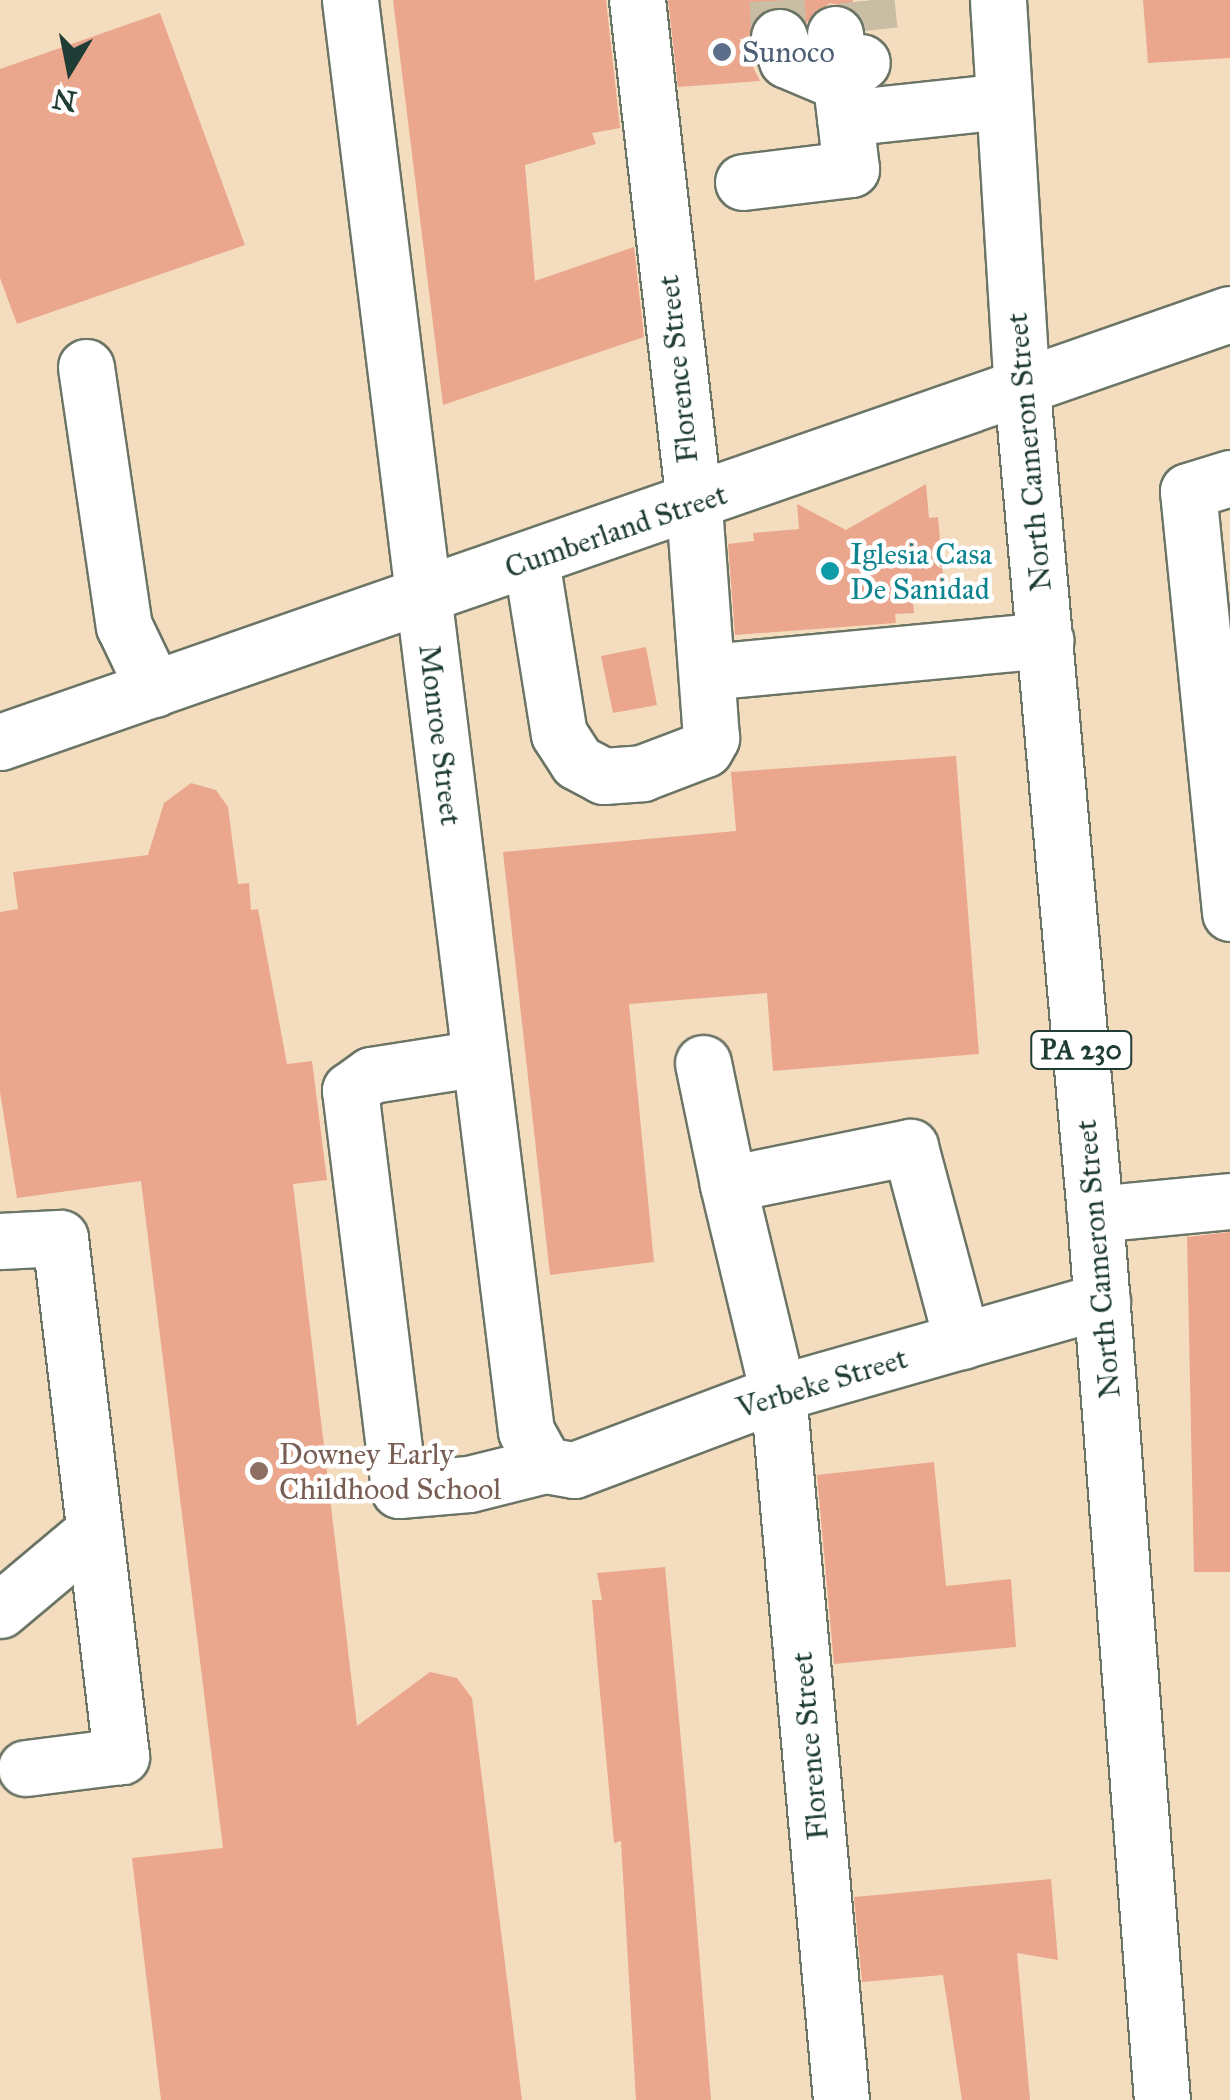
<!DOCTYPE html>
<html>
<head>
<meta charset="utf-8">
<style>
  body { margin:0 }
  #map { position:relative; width:1230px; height:2100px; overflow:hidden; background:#f4ddbf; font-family:"IM FELL Great Primer",serif }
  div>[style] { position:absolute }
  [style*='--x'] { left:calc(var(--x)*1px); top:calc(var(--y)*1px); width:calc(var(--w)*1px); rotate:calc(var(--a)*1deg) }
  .building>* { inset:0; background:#eaa78d }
  .minor-tunnel>* { height:55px; margin-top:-27.5px; transform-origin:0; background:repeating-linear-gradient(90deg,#c9bda3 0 55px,transparent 0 83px) }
  .roads { filter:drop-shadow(2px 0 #6a7565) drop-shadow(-2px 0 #6a7565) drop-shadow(0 2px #6a7565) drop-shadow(0 -2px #6a7565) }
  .minor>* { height:55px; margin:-27.5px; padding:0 27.5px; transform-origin:27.5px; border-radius:27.5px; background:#fff }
  .highway>* { height:55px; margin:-27.5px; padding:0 27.5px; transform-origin:27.5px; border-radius:27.5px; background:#fff }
  .dots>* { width:28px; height:28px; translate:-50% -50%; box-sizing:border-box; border:5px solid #fff; border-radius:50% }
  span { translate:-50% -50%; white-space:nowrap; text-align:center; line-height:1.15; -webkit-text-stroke:9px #fff; paint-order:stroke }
  .shield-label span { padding:2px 8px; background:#fff; border:2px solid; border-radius:8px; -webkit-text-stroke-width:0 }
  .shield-label { font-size:28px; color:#1f3d34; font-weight:700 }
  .service-label { font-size:30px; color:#4e5e75 }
  .left { translate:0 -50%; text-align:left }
  .street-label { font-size:30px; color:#1f3d34 }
  .culture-label { font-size:30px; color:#0d838f }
  .education-label { font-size:30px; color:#785e54 }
  .north { position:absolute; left:20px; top:20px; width:100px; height:100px; -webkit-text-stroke:8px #fff; paint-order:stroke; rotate:190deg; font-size:28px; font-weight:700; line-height:40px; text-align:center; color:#1f3d34 }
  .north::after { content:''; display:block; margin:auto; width:35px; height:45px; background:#1f3d34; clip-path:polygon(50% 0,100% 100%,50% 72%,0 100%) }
</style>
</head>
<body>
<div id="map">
  <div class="building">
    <i style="clip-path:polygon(393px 0,606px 0,620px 128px,592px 133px,596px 144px,525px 165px,535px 281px,634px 247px,644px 337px,443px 405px)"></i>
    <i style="clip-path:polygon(668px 0,853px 0,853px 9px,830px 3px,806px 23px,786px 7px,768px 8px,755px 17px,749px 38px,739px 39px,760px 81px,678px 87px)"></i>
    <i style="clip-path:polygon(1143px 0,1230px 0,1230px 58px,1148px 63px)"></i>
    <i style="clip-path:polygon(160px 13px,245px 245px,17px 324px,0 278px,0 69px)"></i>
    <i style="clip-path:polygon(926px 484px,929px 518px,938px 517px,945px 598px,913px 600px,914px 613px,895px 614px,896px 623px,735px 635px,728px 544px,754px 541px,753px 533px,799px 529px,797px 504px,846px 530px)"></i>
    <i style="clip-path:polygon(646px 647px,657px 705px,613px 713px,601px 656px)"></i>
    <i style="clip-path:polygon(956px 756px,979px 1054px,773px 1071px,767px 993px,629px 1004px,654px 1262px,550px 1275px,503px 852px,736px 831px,731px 772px)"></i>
    <i style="clip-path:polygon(191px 783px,216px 790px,228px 807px,238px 884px,249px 883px,251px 910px,258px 909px,287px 1064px,312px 1061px,327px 1180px,293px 1184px,357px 1726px,430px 1672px,457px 1678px,472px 1698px,522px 2100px,161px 2100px,132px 1858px,223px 1848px,141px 1181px,17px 1198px,0 1092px,0 912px,18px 909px,13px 872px,148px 855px,164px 803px)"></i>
    <i style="clip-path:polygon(1230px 1232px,1230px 1572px,1194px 1572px,1187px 1237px)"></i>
    <i style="clip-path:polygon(934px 1462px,946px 1586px,1011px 1579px,1016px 1647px,834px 1664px,817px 1475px)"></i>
    <i style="clip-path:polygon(665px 1567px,689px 1828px,711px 2100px,636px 2100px,621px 1841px,614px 1843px,598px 1671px,592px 1600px,602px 1600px,597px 1573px)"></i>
    <i style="clip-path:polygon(1051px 1879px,1058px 1960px,1017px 1953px,1030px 2100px,962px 2100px,943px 1975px,862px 1982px,854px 1897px)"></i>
  </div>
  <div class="minor-tunnel">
    <i style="--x:777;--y:0;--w:37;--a:87"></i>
    <i style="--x:867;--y:0;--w:30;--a:84"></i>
  </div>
  <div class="roads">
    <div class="minor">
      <i style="--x:350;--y:0;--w:1442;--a:82.99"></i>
      <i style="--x:526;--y:1431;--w:39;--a:61"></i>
      <i style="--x:835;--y:34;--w:85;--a:83.2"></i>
      <i style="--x:845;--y:118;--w:160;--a:-6.1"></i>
      <i style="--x:779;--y:37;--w:24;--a:71"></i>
      <i style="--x:787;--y:60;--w:54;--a:22.8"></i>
      <i style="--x:837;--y:81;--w:31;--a:-37"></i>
      <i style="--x:743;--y:182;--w:109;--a:-6.9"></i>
      <i style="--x:851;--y:169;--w:51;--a:-96.7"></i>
      <i style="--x:86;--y:367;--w:262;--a:81.7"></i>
      <i style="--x:124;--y:626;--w:70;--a:64.5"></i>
      <i style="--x:1230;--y:478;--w:44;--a:162.8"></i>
      <i style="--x:1188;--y:491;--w:424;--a:84.3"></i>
      <i style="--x:531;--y:560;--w:176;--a:80.9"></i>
      <i style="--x:559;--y:734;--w:33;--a:57"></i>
      <i style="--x:577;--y:762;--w:30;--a:28"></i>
      <i style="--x:603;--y:776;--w:39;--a:-4"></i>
      <i style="--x:642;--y:773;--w:67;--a:-20.9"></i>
      <i style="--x:705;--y:749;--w:13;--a:-61"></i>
      <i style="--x:711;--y:738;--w:235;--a:-94.2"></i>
      <i style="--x:694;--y:504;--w:507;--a:-96.45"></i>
      <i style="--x:708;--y:672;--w:339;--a:-5.4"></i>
      <i style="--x:0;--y:742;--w:1302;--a:-19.19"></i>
      <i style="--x:480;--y:1058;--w:110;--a:171.1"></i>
      <i style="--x:371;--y:1075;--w:26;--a:144"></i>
      <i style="--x:350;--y:1090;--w:403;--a:83"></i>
      <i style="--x:399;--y:1490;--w:70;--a:-4.9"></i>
      <i style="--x:469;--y:1484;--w:78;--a:-14"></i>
      <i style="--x:545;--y:1465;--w:29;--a:10"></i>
      <i style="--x:574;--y:1470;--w:218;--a:-20.7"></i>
      <i style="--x:778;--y:1393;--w:337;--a:-15.9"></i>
      <i style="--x:703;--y:1063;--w:124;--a:78.3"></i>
      <i style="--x:1095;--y:1214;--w:136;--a:-5.5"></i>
      <i style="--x:0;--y:1241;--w:60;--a:-2.9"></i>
      <i style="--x:60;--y:1238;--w:522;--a:83.28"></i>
      <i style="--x:121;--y:1756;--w:96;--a:172.8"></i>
      <i style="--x:0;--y:1610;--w:123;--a:-40"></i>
      <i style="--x:841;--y:2100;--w:710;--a:-95.09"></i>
      <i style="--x:778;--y:1393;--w:215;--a:-103.5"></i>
      <i style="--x:728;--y:1184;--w:186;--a:-11.5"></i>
      <i style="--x:910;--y:1147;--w:201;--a:75"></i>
    </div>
    <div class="highway">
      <i style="--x:998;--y:0;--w:391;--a:86.5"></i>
      <i style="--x:1022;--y:390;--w:827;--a:84.94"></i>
      <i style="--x:1095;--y:1214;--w:889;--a:85.68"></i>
    </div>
  </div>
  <div class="dots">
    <i style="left:722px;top:52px;background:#5c6f8a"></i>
    <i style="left:830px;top:571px;background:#0f9aa8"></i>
    <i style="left:259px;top:1471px;background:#8d6e63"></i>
  </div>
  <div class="shield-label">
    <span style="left:1081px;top:1050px">PA 230</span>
  </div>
  <div class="service-label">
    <span class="left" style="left:742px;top:52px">Sunoco</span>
  </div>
  <div class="street-label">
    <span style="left:678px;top:369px;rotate:-96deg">Florence Street</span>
    <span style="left:1029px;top:452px;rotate:-95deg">North Cameron Street</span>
    <span style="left:616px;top:531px;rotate:-19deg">Cumberland Street</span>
    <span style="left:440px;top:735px;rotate:83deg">Monroe Street</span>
    <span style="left:1098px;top:1259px;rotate:-95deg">North Cameron Street</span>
    <span style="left:822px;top:1383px;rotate:-17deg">Verbeke Street</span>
    <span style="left:810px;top:1746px;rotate:-95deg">Florence Street</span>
  </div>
  <div class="culture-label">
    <span class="left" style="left:850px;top:571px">Iglesia Casa<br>De Sanidad</span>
  </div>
  <div class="education-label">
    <span class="left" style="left:279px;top:1471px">Downey Early<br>Childhood School</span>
  </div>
  <div class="north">N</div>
</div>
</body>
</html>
